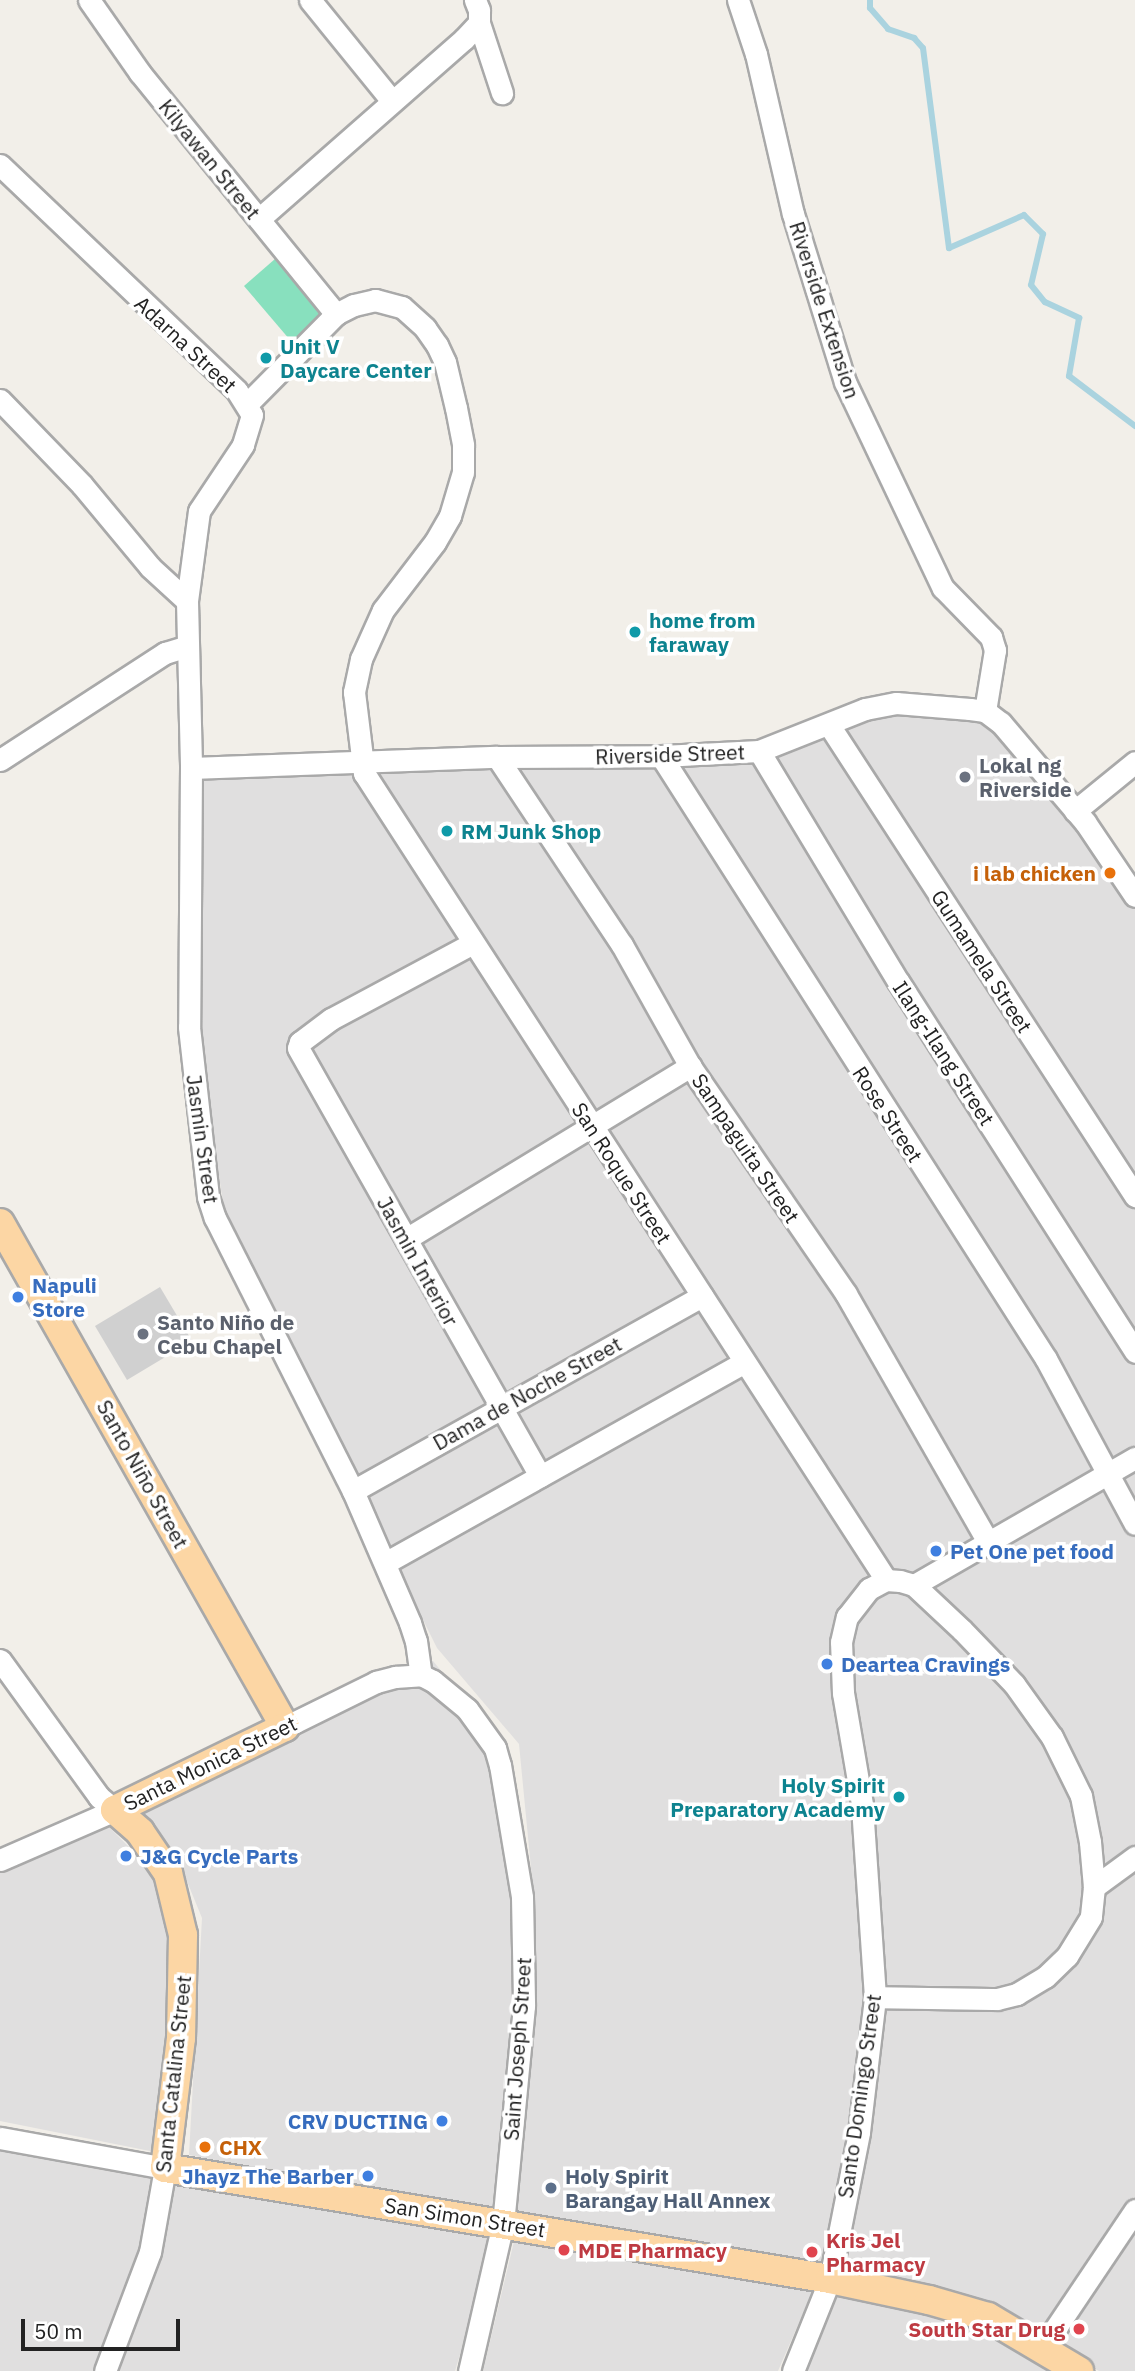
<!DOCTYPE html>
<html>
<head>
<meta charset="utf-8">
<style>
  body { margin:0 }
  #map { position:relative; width:1135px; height:2371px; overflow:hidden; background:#f2efe9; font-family:"IBM Plex Sans",sans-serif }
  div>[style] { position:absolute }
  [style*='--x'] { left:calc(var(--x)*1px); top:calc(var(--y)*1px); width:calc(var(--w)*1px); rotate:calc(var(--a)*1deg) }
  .residential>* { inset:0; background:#e0dfdf }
  .religious>* { inset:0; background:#d0d0d0 }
  .pitch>* { inset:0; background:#88e0be }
  .stream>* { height:6px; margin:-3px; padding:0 3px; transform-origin:3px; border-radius:3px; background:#aad3df }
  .roads { filter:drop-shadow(2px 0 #a9a9a9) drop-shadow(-2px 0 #a9a9a9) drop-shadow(0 2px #a9a9a9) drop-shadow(0 -2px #a9a9a9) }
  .minor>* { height:21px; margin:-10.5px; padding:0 10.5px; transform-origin:10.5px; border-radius:10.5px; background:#fff }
  .major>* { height:28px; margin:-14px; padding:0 14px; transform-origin:14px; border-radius:14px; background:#fcd6a4 }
  .dots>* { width:19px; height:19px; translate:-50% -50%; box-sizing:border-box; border:4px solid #fff; border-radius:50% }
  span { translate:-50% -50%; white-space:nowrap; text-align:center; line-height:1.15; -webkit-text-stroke:7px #fff; paint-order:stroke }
  .street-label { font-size:21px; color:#222 }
  .culture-label { font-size:21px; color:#0d838f; font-weight:700 }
  .left { translate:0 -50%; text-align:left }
  .right { translate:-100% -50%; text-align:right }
  .worship-label { font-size:21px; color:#5b616d; font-weight:700 }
  .food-label { font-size:21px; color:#c56008; font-weight:700 }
  .shop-label { font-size:21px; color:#366cbe; font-weight:700 }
  .service-label { font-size:21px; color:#4e5e75; font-weight:700 }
  .health-label { font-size:21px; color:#be3a42; font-weight:700 }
  .scale { position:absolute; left:21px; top:2319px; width:159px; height:32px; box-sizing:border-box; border:4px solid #222; border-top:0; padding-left:9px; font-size:21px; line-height:24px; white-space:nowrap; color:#222; -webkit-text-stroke:5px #fff; paint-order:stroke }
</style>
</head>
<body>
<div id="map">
  <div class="residential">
    <i style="clip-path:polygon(895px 704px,990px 720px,1135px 900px,1135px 2371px,1099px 2371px,970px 2298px,516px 2214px,537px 1996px,534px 1899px,519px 1744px,437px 1648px,226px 1223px,194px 1007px,196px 774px,715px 757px)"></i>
    <i style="clip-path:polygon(433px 1661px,491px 1731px,521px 1913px,512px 2005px,502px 2215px,189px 2155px,202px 1918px,184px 1874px,141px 1812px)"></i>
    <i style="clip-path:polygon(107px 1825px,144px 1862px,182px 1931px,170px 2155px,0 2121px,0 1870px)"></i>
    <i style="clip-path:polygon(0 2147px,168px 2175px,100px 2371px,0 2371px)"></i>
    <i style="clip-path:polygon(175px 2173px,499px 2227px,455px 2371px,119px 2371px)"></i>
    <i style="clip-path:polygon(516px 2233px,817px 2281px,778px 2371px,483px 2371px)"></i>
    <i style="clip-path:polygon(834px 2282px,981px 2319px,1064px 2371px,791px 2371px)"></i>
  </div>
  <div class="religious">
    <i style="clip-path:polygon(160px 1287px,192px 1341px,127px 1380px,95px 1326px)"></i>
  </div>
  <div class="pitch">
    <i style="clip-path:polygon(283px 252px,336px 313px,296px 347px,244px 286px)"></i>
  </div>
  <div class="stream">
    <i style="--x:870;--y:0;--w:8;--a:90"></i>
    <i style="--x:870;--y:8;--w:28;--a:49"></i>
    <i style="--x:888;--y:29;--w:28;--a:19"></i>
    <i style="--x:914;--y:38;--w:13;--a:48"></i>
    <i style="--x:923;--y:48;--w:202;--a:82.6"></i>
    <i style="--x:949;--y:248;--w:82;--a:-23.7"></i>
    <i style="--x:1024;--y:215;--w:27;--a:45"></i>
    <i style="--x:1043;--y:234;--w:52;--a:103.2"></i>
    <i style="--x:1031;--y:285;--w:22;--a:51"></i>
    <i style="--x:1045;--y:302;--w:38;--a:25"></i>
    <i style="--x:1079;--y:318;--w:59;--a:99.8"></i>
    <i style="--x:1069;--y:376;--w:83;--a:37.1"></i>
  </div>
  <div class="roads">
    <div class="minor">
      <i style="--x:89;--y:0;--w:89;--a:55.1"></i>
      <i style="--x:140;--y:73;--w:311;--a:50.9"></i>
      <i style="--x:310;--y:0;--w:130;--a:50.9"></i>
      <i style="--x:475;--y:0;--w:11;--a:68"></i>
      <i style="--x:479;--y:10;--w:13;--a:90"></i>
      <i style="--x:479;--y:23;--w:74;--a:71.8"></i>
      <i style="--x:738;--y:0;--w:57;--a:71.6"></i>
      <i style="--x:756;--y:54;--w:164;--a:77"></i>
      <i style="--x:793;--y:214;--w:176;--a:72.8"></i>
      <i style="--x:845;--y:382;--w:228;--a:64.6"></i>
      <i style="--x:943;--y:588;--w:69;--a:45.6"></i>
      <i style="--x:991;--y:637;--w:14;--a:73"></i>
      <i style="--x:995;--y:650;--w:62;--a:99.3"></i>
      <i style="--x:0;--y:165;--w:327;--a:43.6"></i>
      <i style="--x:237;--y:391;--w:28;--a:58"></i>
      <i style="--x:252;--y:415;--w:31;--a:107"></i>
      <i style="--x:243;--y:445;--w:79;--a:123.7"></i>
      <i style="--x:199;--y:511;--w:91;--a:97.6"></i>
      <i style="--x:187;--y:601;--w:167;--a:88.6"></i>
      <i style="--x:191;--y:768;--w:259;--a:90.4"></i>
      <i style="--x:189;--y:1027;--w:171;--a:83.6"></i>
      <i style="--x:208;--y:1197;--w:22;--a:72"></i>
      <i style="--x:215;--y:1218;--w:306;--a:63.2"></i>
      <i style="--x:353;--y:1491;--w:144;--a:66.6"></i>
      <i style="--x:410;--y:1623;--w:19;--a:72"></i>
      <i style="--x:416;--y:1641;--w:34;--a:82"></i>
      <i style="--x:259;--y:219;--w:273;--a:-41.3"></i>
      <i style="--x:464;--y:39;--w:22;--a:-47"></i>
      <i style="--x:0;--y:400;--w:118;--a:46"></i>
      <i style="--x:82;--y:485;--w:107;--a:50.3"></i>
      <i style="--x:150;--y:567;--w:50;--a:42.6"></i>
      <i style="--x:248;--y:403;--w:125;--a:-45.3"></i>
      <i style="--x:336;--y:314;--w:20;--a:-27"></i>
      <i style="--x:354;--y:305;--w:22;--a:-13"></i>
      <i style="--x:375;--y:300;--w:28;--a:15"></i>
      <i style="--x:402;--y:307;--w:31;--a:42"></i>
      <i style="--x:425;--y:328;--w:21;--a:55"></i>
      <i style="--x:437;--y:345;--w:19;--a:65"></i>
      <i style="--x:445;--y:362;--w:47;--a:76.6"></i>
      <i style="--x:456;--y:408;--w:38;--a:79"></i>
      <i style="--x:463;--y:445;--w:27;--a:90"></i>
      <i style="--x:463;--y:472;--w:46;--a:106.5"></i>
      <i style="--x:450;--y:516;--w:30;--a:120"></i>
      <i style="--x:435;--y:542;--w:86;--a:127.4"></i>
      <i style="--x:383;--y:610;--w:54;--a:114.2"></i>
      <i style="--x:361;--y:659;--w:34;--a:102"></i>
      <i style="--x:354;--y:692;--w:82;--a:83"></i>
      <i style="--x:364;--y:773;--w:961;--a:57.1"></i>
      <i style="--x:829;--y:725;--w:562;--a:56.99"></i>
      <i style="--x:759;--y:751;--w:269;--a:58.9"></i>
      <i style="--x:898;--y:981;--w:440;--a:57.4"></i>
      <i style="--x:661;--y:756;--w:715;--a:57.44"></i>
      <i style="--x:1046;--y:1359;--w:187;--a:61.7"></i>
      <i style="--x:497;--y:757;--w:226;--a:56.4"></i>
      <i style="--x:622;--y:945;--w:139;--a:60.7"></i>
      <i style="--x:690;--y:1066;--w:276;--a:55.6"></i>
      <i style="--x:846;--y:1294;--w:288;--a:60.2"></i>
      <i style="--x:0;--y:760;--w:197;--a:-33"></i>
      <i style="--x:165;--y:653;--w:24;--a:-17"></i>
      <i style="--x:191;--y:768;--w:306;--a:-2.1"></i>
      <i style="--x:497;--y:757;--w:164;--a:-0.3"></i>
      <i style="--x:661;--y:756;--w:98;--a:-2.9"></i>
      <i style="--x:759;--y:751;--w:114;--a:-21.6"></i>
      <i style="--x:865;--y:709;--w:32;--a:-11"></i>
      <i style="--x:896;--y:703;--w:74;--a:4.6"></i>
      <i style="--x:970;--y:709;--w:15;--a:8"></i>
      <i style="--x:985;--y:711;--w:20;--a:37"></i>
      <i style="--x:1001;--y:723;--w:130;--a:49.7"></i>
      <i style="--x:1085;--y:822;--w:89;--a:56"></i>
      <i style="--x:1075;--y:811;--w:77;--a:-39.2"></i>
      <i style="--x:473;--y:943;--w:161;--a:151.8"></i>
      <i style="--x:331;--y:1019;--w:39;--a:143"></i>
      <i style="--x:300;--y:1042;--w:6;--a:108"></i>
      <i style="--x:298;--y:1048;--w:492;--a:60.5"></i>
      <i style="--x:406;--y:1239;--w:333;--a:-31.3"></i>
      <i style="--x:353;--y:1491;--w:400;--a:-29.2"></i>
      <i style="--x:385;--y:1563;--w:411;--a:-29.2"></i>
      <i style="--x:914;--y:1585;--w:255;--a:-29.9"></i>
      <i style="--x:0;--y:1660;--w:169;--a:54.1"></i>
      <i style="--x:99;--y:1797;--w:21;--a:39"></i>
      <i style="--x:115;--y:1810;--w:125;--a:156.5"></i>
      <i style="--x:285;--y:1727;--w:102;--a:-26.3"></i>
      <i style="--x:376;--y:1682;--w:20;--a:-15"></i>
      <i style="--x:395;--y:1677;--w:26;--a:-4"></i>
      <i style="--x:421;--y:1675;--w:13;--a:27"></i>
      <i style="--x:433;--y:1681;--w:44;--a:39.5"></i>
      <i style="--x:467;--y:1709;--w:48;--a:54.3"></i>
      <i style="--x:495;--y:1748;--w:18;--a:74"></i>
      <i style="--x:500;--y:1765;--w:134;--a:80.5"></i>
      <i style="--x:522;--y:1897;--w:109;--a:88.9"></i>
      <i style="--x:524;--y:2006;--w:218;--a:95.5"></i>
      <i style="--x:503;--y:2223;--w:152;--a:102.9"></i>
      <i style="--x:1094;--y:1887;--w:51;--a:-36.2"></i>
      <i style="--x:0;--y:2138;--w:168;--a:10.3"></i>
      <i style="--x:165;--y:2168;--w:85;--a:100.1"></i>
      <i style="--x:150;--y:2252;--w:127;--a:110.7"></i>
      <i style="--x:1043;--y:2347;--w:165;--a:-56.1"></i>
      <i style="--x:793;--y:2371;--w:99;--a:-68.1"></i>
      <i style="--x:830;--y:2279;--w:150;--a:-78.8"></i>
      <i style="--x:859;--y:2132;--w:136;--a:-83.2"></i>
      <i style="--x:875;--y:1997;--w:193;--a:-93.9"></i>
      <i style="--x:862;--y:1804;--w:113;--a:-99.7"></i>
      <i style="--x:843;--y:1693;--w:51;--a:-92.2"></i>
      <i style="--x:841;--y:1642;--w:26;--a:-77"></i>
      <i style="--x:847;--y:1617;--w:36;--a:-52"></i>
      <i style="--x:869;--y:1589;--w:19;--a:-28"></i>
      <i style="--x:886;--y:1580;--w:14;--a:4"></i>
      <i style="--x:900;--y:1581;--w:15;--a:16"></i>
      <i style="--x:914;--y:1585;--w:66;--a:43.2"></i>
      <i style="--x:962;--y:1630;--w:75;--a:46.1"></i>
      <i style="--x:1014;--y:1684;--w:65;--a:54.4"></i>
      <i style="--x:1052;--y:1737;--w:66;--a:63.8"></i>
      <i style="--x:1081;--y:1796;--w:47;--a:78.9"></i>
      <i style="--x:1090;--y:1842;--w:45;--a:84.9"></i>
      <i style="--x:1094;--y:1887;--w:30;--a:96"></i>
      <i style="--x:1091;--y:1917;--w:46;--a:121.6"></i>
      <i style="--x:1067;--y:1956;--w:30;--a:136"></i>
      <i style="--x:1045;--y:1977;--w:33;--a:149"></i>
      <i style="--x:1017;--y:1994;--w:21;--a:166"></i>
      <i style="--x:997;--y:1999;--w:122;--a:-179.1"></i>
    </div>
    <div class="major">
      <i style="--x:0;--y:1223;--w:579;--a:60.51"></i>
      <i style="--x:285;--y:1727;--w:189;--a:154"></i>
      <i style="--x:115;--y:1810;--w:33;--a:41"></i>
      <i style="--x:140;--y:1832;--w:50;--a:55.7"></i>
      <i style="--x:168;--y:1873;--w:64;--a:76.4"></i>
      <i style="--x:183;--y:1935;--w:103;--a:91.1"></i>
      <i style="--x:181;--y:2038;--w:131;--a:97"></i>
      <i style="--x:165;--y:2168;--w:674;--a:9.48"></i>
      <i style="--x:830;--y:2279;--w:101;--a:12"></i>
      <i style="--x:929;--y:2300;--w:61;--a:16.1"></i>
      <i style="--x:988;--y:2317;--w:106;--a:30.7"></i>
    </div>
  </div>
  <div class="dots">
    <i style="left:266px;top:358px;background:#0f9aa8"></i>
    <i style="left:635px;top:632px;background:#0f9aa8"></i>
    <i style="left:965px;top:777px;background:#6b7280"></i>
    <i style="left:447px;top:831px;background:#0f9aa8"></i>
    <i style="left:1110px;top:873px;background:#e8710a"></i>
    <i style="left:18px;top:1297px;background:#3f7fe0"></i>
    <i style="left:143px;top:1334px;background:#6b7280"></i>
    <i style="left:936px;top:1551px;background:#3f7fe0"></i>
    <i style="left:827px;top:1664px;background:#3f7fe0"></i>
    <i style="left:899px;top:1797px;background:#0f9aa8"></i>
    <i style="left:126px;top:1856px;background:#3f7fe0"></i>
    <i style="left:442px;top:2121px;background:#3f7fe0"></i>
    <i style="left:205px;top:2147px;background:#e8710a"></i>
    <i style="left:368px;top:2176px;background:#3f7fe0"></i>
    <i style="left:551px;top:2188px;background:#5c6f8a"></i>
    <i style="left:564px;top:2250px;background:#e0444e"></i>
    <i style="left:812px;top:2252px;background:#e0444e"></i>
    <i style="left:1079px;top:2329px;background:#e0444e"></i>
  </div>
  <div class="street-label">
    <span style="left:210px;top:159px;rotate:51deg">Kilyawan Street</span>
    <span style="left:825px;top:310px;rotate:72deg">Riverside Extension</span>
    <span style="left:186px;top:344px;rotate:43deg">Adarna Street</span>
    <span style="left:670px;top:754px;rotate:-2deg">Riverside Street</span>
    <span style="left:982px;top:961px;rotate:57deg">Gumamela Street</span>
    <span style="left:944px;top:1053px;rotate:57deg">Ilang-Ilang Street</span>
    <span style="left:888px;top:1114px;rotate:57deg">Rose Street</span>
    <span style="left:203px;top:1139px;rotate:82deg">Jasmin Street</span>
    <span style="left:746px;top:1148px;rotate:56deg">Sampaguita Street</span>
    <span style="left:622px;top:1173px;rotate:57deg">San Roque Street</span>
    <span style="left:418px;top:1261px;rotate:61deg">Jasmin Interior</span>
    <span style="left:527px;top:1393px;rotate:-29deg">Dama de Noche Street</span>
    <span style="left:143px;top:1474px;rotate:61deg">Santo Niño Street</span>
    <span style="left:210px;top:1763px;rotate:-26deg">Santa Monica Street</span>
    <span style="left:517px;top:2049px;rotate:-86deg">Saint Joseph Street</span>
    <span style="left:173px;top:2074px;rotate:-84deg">Santa Catalina Street</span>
    <span style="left:859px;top:2096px;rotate:-82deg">Santo Domingo Street</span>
    <span style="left:465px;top:2217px;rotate:9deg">San Simon Street</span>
  </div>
  <div class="culture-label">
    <span class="left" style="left:280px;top:358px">Unit V<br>Daycare Center</span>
    <span class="left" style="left:649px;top:632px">home from<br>faraway</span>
    <span class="left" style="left:461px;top:831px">RM Junk Shop</span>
    <span class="right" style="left:885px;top:1797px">Holy Spirit<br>Preparatory Academy</span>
  </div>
  <div class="worship-label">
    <span class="left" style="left:979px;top:777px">Lokal ng<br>Riverside</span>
    <span class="left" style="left:157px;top:1334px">Santo Niño de<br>Cebu Chapel</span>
  </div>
  <div class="food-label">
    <span class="right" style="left:1096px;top:873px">i lab chicken</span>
    <span class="left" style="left:219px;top:2147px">CHX</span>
  </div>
  <div class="shop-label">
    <span class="left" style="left:32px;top:1297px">Napuli<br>Store</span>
    <span class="left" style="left:950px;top:1551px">Pet One pet food</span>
    <span class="left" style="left:841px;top:1664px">Deartea Cravings</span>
    <span class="left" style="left:140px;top:1856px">J&amp;G Cycle Parts</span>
    <span class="right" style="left:428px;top:2121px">CRV DUCTING</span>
    <span class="right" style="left:354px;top:2176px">Jhayz The Barber</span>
  </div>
  <div class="service-label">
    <span class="left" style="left:565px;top:2188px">Holy Spirit<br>Barangay Hall Annex</span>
  </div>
  <div class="health-label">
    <span class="left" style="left:826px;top:2252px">Kris Jel<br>Pharmacy</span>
    <span class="left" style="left:578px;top:2250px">MDE Pharmacy</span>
    <span class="right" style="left:1065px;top:2329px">South Star Drug</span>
  </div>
  <div class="scale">50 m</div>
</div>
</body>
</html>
